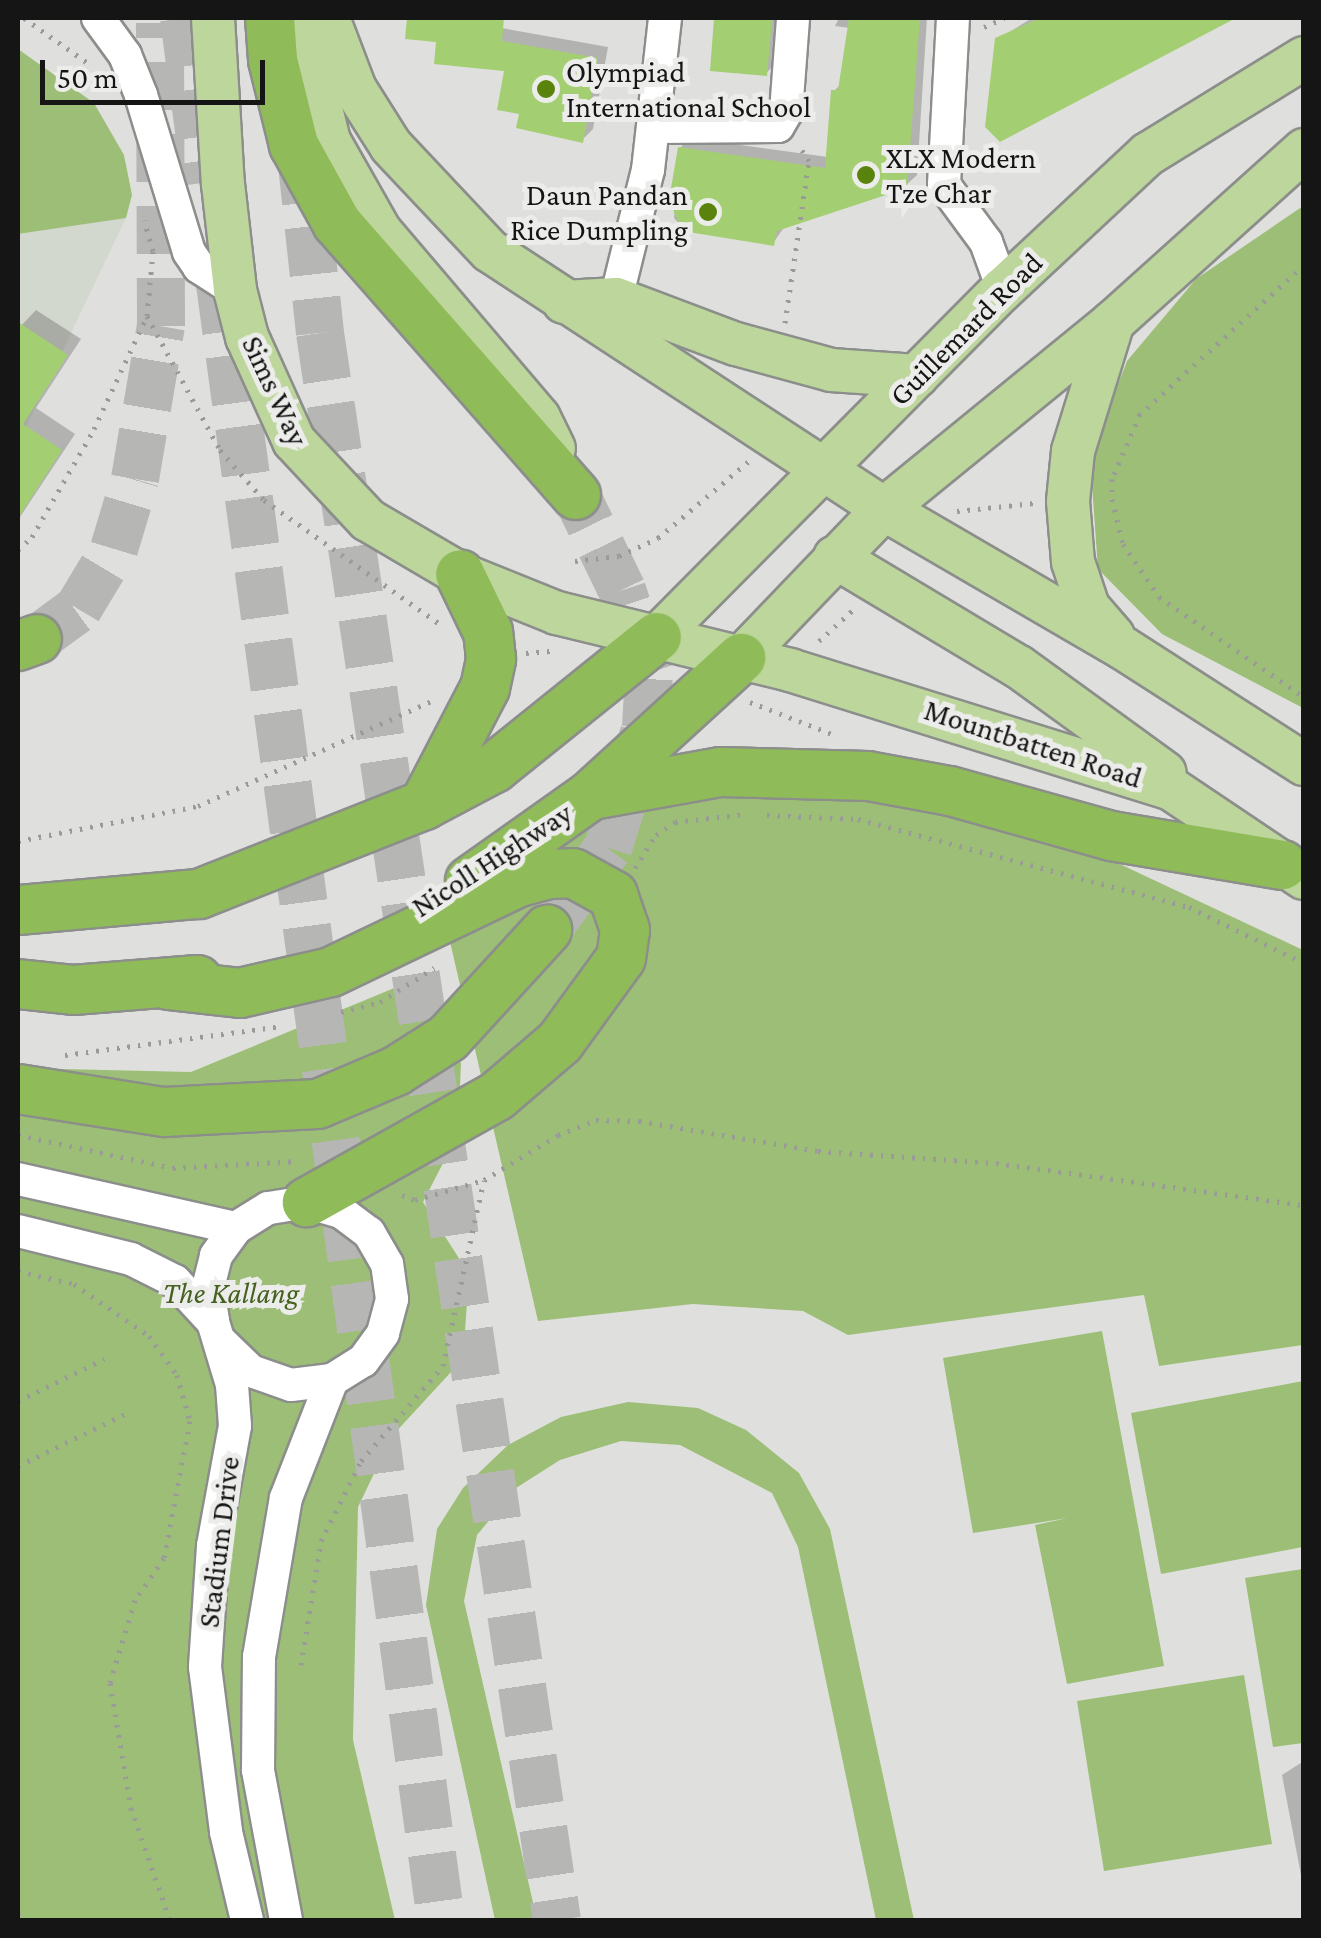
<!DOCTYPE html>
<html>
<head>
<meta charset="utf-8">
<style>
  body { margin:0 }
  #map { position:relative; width:1321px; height:1938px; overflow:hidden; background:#dfe0dd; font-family:"Crimson Pro",serif }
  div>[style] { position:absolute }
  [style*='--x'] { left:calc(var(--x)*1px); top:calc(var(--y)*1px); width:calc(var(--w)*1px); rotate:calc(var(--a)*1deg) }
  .built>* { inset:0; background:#d3d8ce }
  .green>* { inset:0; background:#9cbe77 }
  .shadow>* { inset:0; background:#0003 }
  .building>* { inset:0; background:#a4ce72 }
  .highway-tunnel>* { height:48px; margin-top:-24px; transform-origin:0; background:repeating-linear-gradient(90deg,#b6b7b5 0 48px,transparent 0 72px) }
  .path>* { height:5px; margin-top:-2.5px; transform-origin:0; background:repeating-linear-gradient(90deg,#9a9b98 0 2.5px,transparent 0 10.5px) }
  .roads { filter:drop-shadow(2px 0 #8c8e8b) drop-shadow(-2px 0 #8c8e8b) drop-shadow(0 2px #8c8e8b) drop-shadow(0 -2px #8c8e8b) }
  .minor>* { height:32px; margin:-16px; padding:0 16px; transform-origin:16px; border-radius:16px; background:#fff }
  .major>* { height:42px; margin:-21px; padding:0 21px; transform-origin:21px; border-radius:21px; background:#bcd69b }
  .highway>* { height:48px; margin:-24px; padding:0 24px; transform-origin:24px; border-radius:24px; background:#8fbb58 }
  .dots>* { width:28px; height:28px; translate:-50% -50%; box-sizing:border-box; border:5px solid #ecedea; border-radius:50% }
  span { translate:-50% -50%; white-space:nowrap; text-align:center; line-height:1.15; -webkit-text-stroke:10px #ecedea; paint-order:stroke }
  .poi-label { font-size:30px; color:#141514 }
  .left { translate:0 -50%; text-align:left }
  .right { translate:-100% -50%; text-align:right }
  .street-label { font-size:30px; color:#141514 }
  .park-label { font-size:30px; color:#456020; font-style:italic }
  .frame { position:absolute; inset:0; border:20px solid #141514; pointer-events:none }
  .scale { position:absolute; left:40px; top:60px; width:225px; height:45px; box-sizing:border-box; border:5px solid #141514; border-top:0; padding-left:12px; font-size:30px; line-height:35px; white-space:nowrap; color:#141514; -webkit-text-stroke:8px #ecedea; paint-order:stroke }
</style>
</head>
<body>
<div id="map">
  <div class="built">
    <i style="clip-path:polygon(126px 218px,18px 444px,18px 234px)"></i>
  </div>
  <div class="green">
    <i style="clip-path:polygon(18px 49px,94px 103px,124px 155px,132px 195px,126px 218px,18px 234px)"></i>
    <i style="clip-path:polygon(1303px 206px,1303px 708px,1162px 634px,1098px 569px,1090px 457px,1127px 361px,1196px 279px)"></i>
    <i style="clip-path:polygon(590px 796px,949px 796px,1092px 851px,1303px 950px,1303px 1345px,1159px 1366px,1144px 1295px,848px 1335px,803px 1311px,693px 1304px,538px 1321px,441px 903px)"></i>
    <i style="clip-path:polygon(404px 984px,461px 1063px,458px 1134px,423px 1202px,469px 1274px,463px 1359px,392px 1436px,358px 1507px,353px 1740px,395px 1920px,18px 1920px,18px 1068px,191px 1072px)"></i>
    <i style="clip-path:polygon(1102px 1331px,1164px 1666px,1067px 1684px,1035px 1525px,1068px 1518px,973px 1533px,943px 1358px)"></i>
    <i style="clip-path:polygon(1303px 1381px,1303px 1547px,1161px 1574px,1131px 1413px)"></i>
    <i style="clip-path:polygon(628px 1402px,698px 1408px,746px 1430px,799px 1473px,830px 1529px,914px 1920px,876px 1920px,798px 1547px,772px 1493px,680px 1445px,621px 1441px,560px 1460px,516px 1488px,477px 1535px,464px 1601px,537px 1920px,495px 1920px,426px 1605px,437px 1529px,463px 1488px,508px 1445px,561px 1417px)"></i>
    <i style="clip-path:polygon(1303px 1569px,1303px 1743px,1273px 1747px,1245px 1578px)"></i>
    <i style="clip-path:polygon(1244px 1675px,1272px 1844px,1104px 1871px,1077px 1701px)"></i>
  </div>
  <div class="shadow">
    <i style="clip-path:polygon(717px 18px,782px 18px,778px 62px,766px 73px,713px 69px)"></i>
    <i style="clip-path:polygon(839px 18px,927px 18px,917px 175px,906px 185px,785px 226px,773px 243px,683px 228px,674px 218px,680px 148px,690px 138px,828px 157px,834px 91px,842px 83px,850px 28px,835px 26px)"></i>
    <i style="clip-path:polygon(1032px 18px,1231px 18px,1000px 139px,997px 40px)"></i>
    <i style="clip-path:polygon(451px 19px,608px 47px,593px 129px,582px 140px,522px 112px,507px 68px)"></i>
    <i style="clip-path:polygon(36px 310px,81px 339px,36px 408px,75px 434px,18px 520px,18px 329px)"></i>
    <i style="clip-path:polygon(1304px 1761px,1304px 1891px,1282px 1775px)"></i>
  </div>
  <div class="building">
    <i style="clip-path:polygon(407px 18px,504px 18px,502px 41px,598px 58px,583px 143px,516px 128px,519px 114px,497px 110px,504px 71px,434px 64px,436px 42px,405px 39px)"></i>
    <i style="clip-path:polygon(714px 18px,772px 18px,767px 76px,710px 71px)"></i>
    <i style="clip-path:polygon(849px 18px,920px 18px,907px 188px,777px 231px,774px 246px,682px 231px,669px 200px,678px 147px,825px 168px,831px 90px,838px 90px)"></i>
    <i style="clip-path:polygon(1040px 18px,1236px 18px,1000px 142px,985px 127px,995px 38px)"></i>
    <i style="clip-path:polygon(18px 322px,68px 355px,23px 424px,62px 450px,18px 518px)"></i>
  </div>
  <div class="highway-tunnel">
    <i style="--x:184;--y:18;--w:166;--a:82.4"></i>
    <i style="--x:301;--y:155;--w:179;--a:83.9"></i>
    <i style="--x:320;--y:333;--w:1605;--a:81.51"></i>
    <i style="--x:220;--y:284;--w:1651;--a:82.31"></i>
    <i style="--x:37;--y:639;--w:51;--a:-36.2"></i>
    <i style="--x:78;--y:609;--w:70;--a:-59"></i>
    <i style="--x:114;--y:549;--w:73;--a:-73.3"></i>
    <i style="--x:135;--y:479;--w:155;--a:-80.4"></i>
    <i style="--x:161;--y:326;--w:303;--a:-90.2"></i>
    <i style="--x:547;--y:930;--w:102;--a:-53.4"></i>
    <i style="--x:608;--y:848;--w:127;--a:-72.6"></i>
    <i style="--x:646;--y:727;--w:54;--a:-86.8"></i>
    <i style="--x:649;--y:673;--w:87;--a:-108"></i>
    <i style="--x:622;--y:590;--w:106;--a:-115.8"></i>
  </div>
  <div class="path">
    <i style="--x:24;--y:18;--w:83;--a:35.2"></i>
    <i style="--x:984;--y:27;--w:22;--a:-24"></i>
    <i style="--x:1304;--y:265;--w:222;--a:137.7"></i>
    <i style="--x:1140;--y:414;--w:71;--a:113.3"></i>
    <i style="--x:1112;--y:479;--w:20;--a:90"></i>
    <i style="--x:1112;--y:499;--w:46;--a:76.3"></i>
    <i style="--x:1123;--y:544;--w:64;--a:55.8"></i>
    <i style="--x:1159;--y:597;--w:176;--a:34.6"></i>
    <i style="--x:147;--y:316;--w:153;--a:61.4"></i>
    <i style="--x:220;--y:450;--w:67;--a:48.7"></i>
    <i style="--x:264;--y:500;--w:217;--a:35.2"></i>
    <i style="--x:785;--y:323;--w:164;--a:-81.6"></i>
    <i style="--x:809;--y:161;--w:20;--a:-123"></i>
    <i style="--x:957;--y:511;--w:77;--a:-5.9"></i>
    <i style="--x:18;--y:550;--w:19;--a:-43"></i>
    <i style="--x:32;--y:537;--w:125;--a:-60.1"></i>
    <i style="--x:94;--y:429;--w:125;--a:-64.9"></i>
    <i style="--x:147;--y:316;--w:65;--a:-84.7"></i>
    <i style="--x:153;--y:251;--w:32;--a:-106"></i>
    <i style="--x:575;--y:561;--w:44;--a:-6.5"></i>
    <i style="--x:619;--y:556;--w:43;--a:-24.8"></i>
    <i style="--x:658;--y:538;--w:119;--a:-40.2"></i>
    <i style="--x:819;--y:641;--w:49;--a:-42.5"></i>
    <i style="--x:526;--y:653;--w:24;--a:-5"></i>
    <i style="--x:750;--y:702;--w:88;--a:21.3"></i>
    <i style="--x:767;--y:815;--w:91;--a:2.5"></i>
    <i style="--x:858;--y:819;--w:342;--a:14.9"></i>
    <i style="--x:1189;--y:907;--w:128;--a:26"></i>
    <i style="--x:18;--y:841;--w:183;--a:-11"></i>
    <i style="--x:198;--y:806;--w:256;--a:-24.2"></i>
    <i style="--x:635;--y:868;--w:39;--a:-58"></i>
    <i style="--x:656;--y:835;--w:23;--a:-34"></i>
    <i style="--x:675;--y:822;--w:71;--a:-6.4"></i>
    <i style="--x:341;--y:1012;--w:40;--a:-14.4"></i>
    <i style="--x:380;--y:1002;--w:64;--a:-32.2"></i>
    <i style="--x:65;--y:1055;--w:219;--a:-7.6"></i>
    <i style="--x:18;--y:1135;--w:158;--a:12"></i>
    <i style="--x:173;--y:1168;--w:126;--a:-3.2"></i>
    <i style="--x:402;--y:1195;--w:14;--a:21"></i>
    <i style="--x:415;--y:1200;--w:72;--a:-16.2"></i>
    <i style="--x:18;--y:1271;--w:57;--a:13.1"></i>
    <i style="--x:74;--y:1284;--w:91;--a:34.7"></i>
    <i style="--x:149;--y:1336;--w:48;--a:54.3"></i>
    <i style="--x:177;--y:1375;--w:48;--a:74.2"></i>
    <i style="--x:190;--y:1421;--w:139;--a:100.7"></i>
    <i style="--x:164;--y:1558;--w:51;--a:124.6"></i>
    <i style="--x:135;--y:1600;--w:87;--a:106.8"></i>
    <i style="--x:110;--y:1683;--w:127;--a:80.5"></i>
    <i style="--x:131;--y:1808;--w:119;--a:70.8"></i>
    <i style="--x:18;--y:1401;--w:96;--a:-26"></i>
    <i style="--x:18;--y:1466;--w:119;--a:-25.9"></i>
    <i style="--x:301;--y:1665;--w:126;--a:-80.8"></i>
    <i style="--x:321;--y:1541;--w:89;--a:-63.4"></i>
    <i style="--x:361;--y:1461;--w:125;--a:-49.2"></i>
    <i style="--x:443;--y:1366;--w:190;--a:-77.6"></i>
    <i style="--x:484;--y:1180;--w:87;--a:-31.3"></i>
    <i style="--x:558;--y:1135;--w:41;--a:-21.5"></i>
    <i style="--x:596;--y:1120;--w:43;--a:1.3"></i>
    <i style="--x:639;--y:1121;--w:181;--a:9.5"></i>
    <i style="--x:818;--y:1151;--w:178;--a:3.9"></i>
    <i style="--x:996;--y:1163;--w:311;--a:7.8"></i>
    <i style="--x:18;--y:1913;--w:7;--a:82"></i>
  </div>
  <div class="roads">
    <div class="minor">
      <i style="--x:98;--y:18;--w:46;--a:53.9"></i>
      <i style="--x:125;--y:55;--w:43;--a:68.2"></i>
      <i style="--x:141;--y:95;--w:164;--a:73"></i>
      <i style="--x:189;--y:252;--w:18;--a:56"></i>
      <i style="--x:199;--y:267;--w:43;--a:32.6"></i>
      <i style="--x:953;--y:18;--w:167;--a:93.1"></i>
      <i style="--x:944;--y:185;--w:71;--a:53.6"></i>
      <i style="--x:986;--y:242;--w:50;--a:70.1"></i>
      <i style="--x:655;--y:127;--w:123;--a:-0.5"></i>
      <i style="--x:778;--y:126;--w:16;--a:-60"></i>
      <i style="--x:786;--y:112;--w:94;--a:-85.7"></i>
      <i style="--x:616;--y:299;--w:133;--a:-76.1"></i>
      <i style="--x:648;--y:170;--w:153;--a:-83.6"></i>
      <i style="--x:18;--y:1179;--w:223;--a:12.7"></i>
      <i style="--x:18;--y:1231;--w:116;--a:13.9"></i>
      <i style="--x:131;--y:1259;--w:49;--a:26.6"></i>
      <i style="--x:175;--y:1281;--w:56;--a:47.2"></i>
      <i style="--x:221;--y:1342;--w:42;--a:44"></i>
      <i style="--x:251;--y:1371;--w:42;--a:19.3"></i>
      <i style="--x:291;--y:1385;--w:41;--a:-7"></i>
      <i style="--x:332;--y:1380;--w:36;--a:-32"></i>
      <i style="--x:363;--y:1361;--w:34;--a:-54"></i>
      <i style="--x:383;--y:1333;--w:35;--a:-75"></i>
      <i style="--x:392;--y:1299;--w:35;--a:-98"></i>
      <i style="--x:387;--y:1264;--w:36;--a:-120"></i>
      <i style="--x:369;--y:1233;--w:35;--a:-143"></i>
      <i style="--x:341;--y:1212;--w:35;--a:-164"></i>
      <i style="--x:307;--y:1202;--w:39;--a:171"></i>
      <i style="--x:268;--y:1208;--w:38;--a:148"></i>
      <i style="--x:236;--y:1228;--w:34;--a:126"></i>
      <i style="--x:216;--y:1256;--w:34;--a:104"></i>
      <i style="--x:208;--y:1289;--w:33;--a:81"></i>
      <i style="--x:213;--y:1322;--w:66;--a:73.2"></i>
      <i style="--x:232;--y:1385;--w:41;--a:85.8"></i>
      <i style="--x:235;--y:1426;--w:122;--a:100.4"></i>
      <i style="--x:213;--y:1546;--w:121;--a:93.8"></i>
      <i style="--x:205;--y:1667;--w:166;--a:82.7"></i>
      <i style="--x:226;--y:1832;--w:90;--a:76.6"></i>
      <i style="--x:286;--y:1920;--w:153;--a:-100.6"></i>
      <i style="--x:258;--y:1770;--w:113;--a:-89.5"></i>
      <i style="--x:259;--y:1657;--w:161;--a:-80.4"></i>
      <i style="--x:286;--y:1498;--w:127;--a:-68.7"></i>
    </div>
    <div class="major">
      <i style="--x:213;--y:18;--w:166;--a:86.6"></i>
      <i style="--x:223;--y:184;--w:107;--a:83.5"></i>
      <i style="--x:235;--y:290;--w:49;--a:75.7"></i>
      <i style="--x:247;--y:337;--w:114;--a:65.7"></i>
      <i style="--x:294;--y:441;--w:108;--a:46.9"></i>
      <i style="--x:368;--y:520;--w:107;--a:30.4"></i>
      <i style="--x:460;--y:574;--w:105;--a:21.9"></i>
      <i style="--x:557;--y:613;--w:240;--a:13.7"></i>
      <i style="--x:790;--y:670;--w:398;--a:17.3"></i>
      <i style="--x:1170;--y:788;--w:161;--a:33.9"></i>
      <i style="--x:306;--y:18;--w:30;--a:90"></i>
      <i style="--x:306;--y:48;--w:96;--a:76.1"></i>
      <i style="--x:329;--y:141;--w:103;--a:60.5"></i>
      <i style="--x:380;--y:231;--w:245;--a:49.6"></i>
      <i style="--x:539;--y:418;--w:34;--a:64"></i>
      <i style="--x:328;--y:18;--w:76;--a:69.2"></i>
      <i style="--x:355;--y:89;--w:67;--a:57.7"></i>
      <i style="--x:391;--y:146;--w:144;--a:46.7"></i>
      <i style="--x:490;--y:251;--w:471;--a:33.2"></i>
      <i style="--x:884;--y:509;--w:276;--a:30.2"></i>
      <i style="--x:1123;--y:648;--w:215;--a:32.7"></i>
      <i style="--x:564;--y:302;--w:52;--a:-3.3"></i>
      <i style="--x:616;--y:299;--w:128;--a:20.6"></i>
      <i style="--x:736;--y:344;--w:98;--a:15.3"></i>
      <i style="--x:831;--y:370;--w:86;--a:4"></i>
      <i style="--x:835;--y:557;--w:214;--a:30.9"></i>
      <i style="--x:1019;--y:667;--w:180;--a:36"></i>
      <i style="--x:1113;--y:636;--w:38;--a:-131"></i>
      <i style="--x:1088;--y:607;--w:47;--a:-108.4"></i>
      <i style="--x:1073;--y:562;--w:61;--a:-94.7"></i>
      <i style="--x:1068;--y:501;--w:50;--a:-84.3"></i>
      <i style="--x:1073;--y:451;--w:135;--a:-72.8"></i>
      <i style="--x:657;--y:637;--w:491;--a:-45.2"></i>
      <i style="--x:1003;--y:289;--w:198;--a:-43"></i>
      <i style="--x:1148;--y:154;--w:183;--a:-31.6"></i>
      <i style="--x:741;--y:658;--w:207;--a:-46.2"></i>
      <i style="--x:884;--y:509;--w:296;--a:-39.2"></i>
      <i style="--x:1113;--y:322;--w:257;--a:-42"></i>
    </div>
    <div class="highway">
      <i style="--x:270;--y:18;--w:42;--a:85.9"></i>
      <i style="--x:273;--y:60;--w:88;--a:76.1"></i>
      <i style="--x:294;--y:145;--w:89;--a:61.1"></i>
      <i style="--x:337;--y:223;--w:362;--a:48.7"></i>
      <i style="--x:18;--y:646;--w:20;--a:-20"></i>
      <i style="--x:593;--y:795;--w:130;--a:-10.2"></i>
      <i style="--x:721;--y:772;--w:147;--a:1.6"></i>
      <i style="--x:868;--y:776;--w:83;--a:10.4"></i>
      <i style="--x:950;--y:791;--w:167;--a:15.6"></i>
      <i style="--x:1111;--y:836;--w:174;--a:9.6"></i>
      <i style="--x:424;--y:805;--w:132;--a:-62.5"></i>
      <i style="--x:485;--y:688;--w:30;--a:-78"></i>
      <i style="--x:491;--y:659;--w:27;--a:-96"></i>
      <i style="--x:488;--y:632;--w:64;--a:-115.8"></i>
      <i style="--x:470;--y:881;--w:147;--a:-35.3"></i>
      <i style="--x:590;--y:796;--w:205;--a:-42.4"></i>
      <i style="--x:18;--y:910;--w:182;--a:-5.1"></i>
      <i style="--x:199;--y:894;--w:242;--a:-21.6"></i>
      <i style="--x:424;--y:805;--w:79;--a:-27.9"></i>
      <i style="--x:494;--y:768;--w:209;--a:-38.8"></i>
      <i style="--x:18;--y:984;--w:55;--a:6.2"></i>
      <i style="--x:73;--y:990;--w:125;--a:-4.6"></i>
      <i style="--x:168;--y:985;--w:72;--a:6.3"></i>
      <i style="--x:240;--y:993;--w:93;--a:-13"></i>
      <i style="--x:331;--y:972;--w:208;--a:-25.6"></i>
      <i style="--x:519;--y:882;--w:31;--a:-15"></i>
      <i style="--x:549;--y:874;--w:24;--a:-2"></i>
      <i style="--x:573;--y:873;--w:46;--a:28.8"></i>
      <i style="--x:613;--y:895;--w:37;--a:71"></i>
      <i style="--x:625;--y:930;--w:28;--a:98"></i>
      <i style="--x:621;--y:958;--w:104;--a:126"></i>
      <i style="--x:560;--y:1042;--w:83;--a:139.4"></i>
      <i style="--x:497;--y:1096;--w:218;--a:150.8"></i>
      <i style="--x:18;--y:1089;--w:148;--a:9"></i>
      <i style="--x:164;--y:1112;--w:154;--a:-3"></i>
      <i style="--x:318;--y:1104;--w:85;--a:-22.9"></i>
      <i style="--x:396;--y:1071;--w:62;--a:-32.4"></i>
      <i style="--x:448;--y:1038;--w:147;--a:-47.5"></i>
    </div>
  </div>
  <div class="dots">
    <i style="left:546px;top:89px;background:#59830c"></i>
    <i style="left:866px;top:175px;background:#59830c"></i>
    <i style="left:708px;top:212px;background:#59830c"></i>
  </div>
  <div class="poi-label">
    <span class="left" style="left:566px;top:89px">Olympiad<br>International School</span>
    <span class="left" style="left:886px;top:175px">XLX Modern<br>Tze Char</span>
    <span class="right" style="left:688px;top:212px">Daun Pandan<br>Rice Dumpling</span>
  </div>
  <div class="street-label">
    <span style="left:966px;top:329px;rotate:-45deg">Guillemard Road</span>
    <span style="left:275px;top:391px;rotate:65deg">Sims Way</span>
    <span style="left:1033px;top:744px;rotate:18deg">Mountbatten Road</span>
    <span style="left:492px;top:860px;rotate:-33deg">Nicoll Highway</span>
    <span style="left:219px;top:1542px;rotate:-83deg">Stadium Drive</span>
  </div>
  <div class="park-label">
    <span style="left:231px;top:1293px">The Kallang</span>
  </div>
  <div class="frame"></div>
  <div class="scale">50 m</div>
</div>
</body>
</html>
